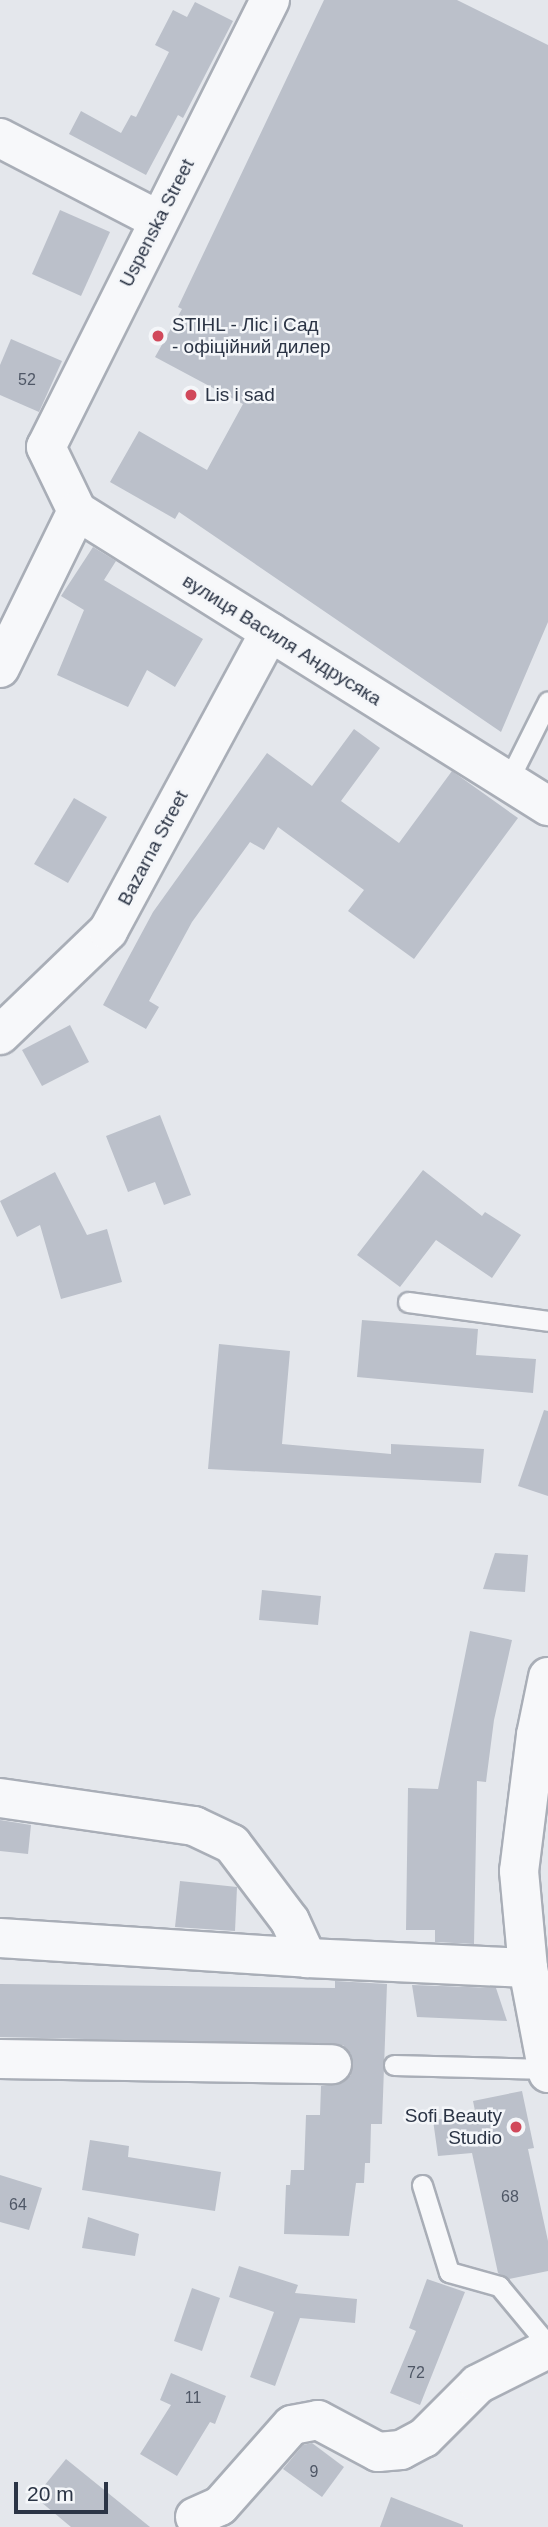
<!DOCTYPE html>
<html>
<head>
<meta charset="utf-8">
<style>
  body { margin:0 }
  #map { position:relative; width:548px; height:2527px; overflow:hidden; background:#e4e7ec; font-family:Arial,sans-serif }
  div>[style] { position:absolute }
  [style*='--x'] { left:calc(var(--x)*1px); top:calc(var(--y)*1px); width:calc(var(--w)*1px); rotate:calc(var(--a)*1deg) }
  .building>* { inset:0; background:#bbc0ca }
  .roads { filter:drop-shadow(2px 0 #a9aeb7) drop-shadow(-2px 0 #a9aeb7) drop-shadow(0 2px #a9aeb7) drop-shadow(0 -2px #a9aeb7) }
  .lane>* { height:19px; margin:-9.5px; padding:0 9.5px; transform-origin:9.5px; border-radius:9.5px; background:#f7f8fa }
  .street>* { height:38px; margin:-19px; padding:0 19px; transform-origin:19px; border-radius:19px; background:#f7f8fa }
  .dots>* { width:19px; height:19px; translate:-50% -50%; box-sizing:border-box; border:4px solid #f4f6f9; border-radius:50% }
  span { translate:-50% -50%; white-space:nowrap; text-align:center; line-height:1.15; -webkit-text-stroke:5px #f4f6f9; paint-order:stroke }
  .number-label { font-size:16px; color:#4f5766 }
  .number-label span { -webkit-text-stroke-width:0 }
  .street-label { font-size:19px; color:#2b3445 }
  .poi-label { font-size:19px; color:#2b3445 }
  .left { translate:0 -50%; text-align:left }
  .right { translate:-100% -50%; text-align:right }
  .scale { position:absolute; left:14px; top:2482px; width:94px; height:32px; box-sizing:border-box; border:4px solid #2b3445; border-top:0; padding-left:9px; font-size:21px; line-height:24px; white-space:nowrap; color:#2b3445; -webkit-text-stroke:5px #f4f6f9; paint-order:stroke }
</style>
</head>
<body>
<div id="map">
  <div class="building">
    <i style="clip-path:polygon(324px 0,457px 0,548px 45px,548px 622px,501px 732px,179px 512px,175px 519px,110px 482px,139px 431px,207px 470px,243px 404px,155px 357px,182px 309px,178px 307px)"></i>
    <i style="clip-path:polygon(195px 2px,233px 21px,183px 118px,178px 115px,146px 175px,69px 134px,81px 111px,121px 133px,131px 115px,136px 117px,169px 52px,155px 45px,173px 10px,187px 17px)"></i>
    <i style="clip-path:polygon(60px 210px,110px 232px,81px 296px,32px 274px)"></i>
    <i style="clip-path:polygon(11px 339px,62px 361px,39px 412px,0 395px,0 365px)"></i>
    <i style="clip-path:polygon(93px 547px,116px 561px,104px 580px,203px 639px,175px 687px,147px 670px,128px 707px,57px 675px,84px 610px,61px 596px)"></i>
    <i style="clip-path:polygon(354px 729px,380px 748px,341px 801px,399px 843px,452px 771px,518px 818px,414px 959px,348px 911px,364px 890px,278px 827px,264px 850px,250px 842px,192px 922px,149px 1001px,159px 1007px,146px 1029px,103px 1005px,153px 912px,267px 753px,312px 786px)"></i>
    <i style="clip-path:polygon(74px 798px,107px 817px,68px 883px,34px 864px)"></i>
    <i style="clip-path:polygon(70px 1025px,89px 1062px,42px 1086px,22px 1050px)"></i>
    <i style="clip-path:polygon(160px 1115px,191px 1195px,164px 1205px,155px 1182px,128px 1192px,106px 1136px)"></i>
    <i style="clip-path:polygon(423px 1170px,482px 1216px,485px 1212px,521px 1235px,492px 1278px,436px 1240px,400px 1287px,357px 1255px)"></i>
    <i style="clip-path:polygon(55px 1172px,87px 1235px,107px 1229px,122px 1282px,61px 1299px,40px 1225px,17px 1237px,0 1201px)"></i>
    <i style="clip-path:polygon(362px 1320px,478px 1329px,476px 1355px,536px 1359px,533px 1393px,357px 1377px)"></i>
    <i style="clip-path:polygon(219px 1344px,290px 1351px,282px 1444px,391px 1454px,391px 1444px,484px 1449px,481px 1483px,208px 1469px)"></i>
    <i style="clip-path:polygon(544px 1410px,548px 1411px,548px 1496px,518px 1486px)"></i>
    <i style="clip-path:polygon(495px 1553px,528px 1555px,525px 1592px,483px 1589px)"></i>
    <i style="clip-path:polygon(262px 1590px,321px 1596px,318px 1625px,259px 1620px)"></i>
    <i style="clip-path:polygon(470px 1631px,512px 1640px,494px 1720px,486px 1782px,477px 1781px,474px 1944px,435px 1942px,435px 1930px,406px 1930px,408px 1788px,438px 1789px)"></i>
    <i style="clip-path:polygon(0 1820px,31px 1825px,28px 1854px,0 1851px)"></i>
    <i style="clip-path:polygon(180px 1881px,237px 1887px,235px 1931px,175px 1927px)"></i>
    <i style="clip-path:polygon(335px 1981px,387px 1984px,382px 2124px,371px 2124px,370px 2163px,365px 2163px,364px 2183px,356px 2183px,349px 2236px,284px 2234px,286px 2185px,290px 2185px,291px 2170px,304px 2170px,306px 2115px,320px 2115px,321px 2086px,342px 2083px,351px 2075px,351px 2054px,343px 2045px,0 2037px,0 1984px,335px 1988px)"></i>
    <i style="clip-path:polygon(412px 1985px,496px 1988px,507px 2021px,417px 2017px)"></i>
    <i style="clip-path:polygon(522px 2091px,534px 2148px,528px 2149px,548px 2241px,548px 2271px,509px 2279px,498px 2273px,472px 2153px,438px 2156px,433px 2120px,476px 2116px,473px 2101px)"></i>
    <i style="clip-path:polygon(90px 2140px,129px 2146px,128px 2157px,221px 2172px,215px 2211px,82px 2190px)"></i>
    <i style="clip-path:polygon(0 2175px,42px 2188px,29px 2230px,0 2222px)"></i>
    <i style="clip-path:polygon(88px 2217px,139px 2234px,135px 2256px,82px 2248px)"></i>
    <i style="clip-path:polygon(239px 2266px,298px 2285px,295px 2293px,357px 2299px,355px 2323px,300px 2318px,275px 2386px,250px 2377px,274px 2312px,229px 2297px)"></i>
    <i style="clip-path:polygon(427px 2279px,465px 2292px,420px 2405px,390px 2393px,416px 2331px,409px 2328px)"></i>
    <i style="clip-path:polygon(192px 2288px,220px 2298px,202px 2351px,174px 2341px)"></i>
    <i style="clip-path:polygon(171px 2373px,226px 2396px,215px 2424px,210px 2422px,177px 2476px,140px 2454px,171px 2405px,160px 2400px)"></i>
    <i style="clip-path:polygon(312px 2443px,344px 2467px,322px 2497px,283px 2469px,303px 2445px)"></i>
    <i style="clip-path:polygon(66px 2459px,150px 2527px,71px 2527px,35px 2497px)"></i>
    <i style="clip-path:polygon(391px 2497px,463px 2525px,463px 2527px,380px 2527px)"></i>
  </div>
  <div class="roads">
    <div class="lane">
      <i style="--x:508;--y:781;--w:89;--a:-63.4"></i>
      <i style="--x:408;--y:1302;--w:141;--a:7.7"></i>
      <i style="--x:394;--y:2065;--w:153;--a:1.5"></i>
      <i style="--x:422;--y:2185;--w:91;--a:72.8"></i>
      <i style="--x:449;--y:2272;--w:52;--a:15.6"></i>
      <i style="--x:499;--y:2286;--w:77;--a:50.3"></i>
    </div>
    <div class="street">
      <i style="--x:270;--y:0;--w:500;--a:116.6"></i>
      <i style="--x:46;--y:447;--w:71;--a:64.2"></i>
      <i style="--x:77;--y:511;--w:556;--a:32.06"></i>
      <i style="--x:0;--y:138;--w:178;--a:27.4"></i>
      <i style="--x:0;--y:668;--w:175;--a:-63.9"></i>
      <i style="--x:0;--y:1035;--w:150;--a:-43.9"></i>
      <i style="--x:108;--y:931;--w:340;--a:-61.6"></i>
      <i style="--x:548;--y:1677;--w:59;--a:101.7"></i>
      <i style="--x:536;--y:1735;--w:137;--a:97.1"></i>
      <i style="--x:519;--y:1871;--w:97;--a:84.7"></i>
      <i style="--x:528;--y:1968;--w:107;--a:79.2"></i>
      <i style="--x:0;--y:1798;--w:196;--a:8.2"></i>
      <i style="--x:194;--y:1826;--w:42;--a:25.3"></i>
      <i style="--x:232;--y:1844;--w:96;--a:53"></i>
      <i style="--x:290;--y:1921;--w:41;--a:65.3"></i>
      <i style="--x:307;--y:1958;--w:221;--a:2.6"></i>
      <i style="--x:0;--y:1938;--w:308;--a:3.7"></i>
      <i style="--x:0;--y:2059;--w:332;--a:0.9"></i>
      <i style="--x:195;--y:2517;--w:27;--a:-24"></i>
      <i style="--x:220;--y:2506;--w:108;--a:-48.4"></i>
      <i style="--x:292;--y:2425;--w:26;--a:-11"></i>
      <i style="--x:318;--y:2420;--w:68;--a:28.1"></i>
      <i style="--x:378;--y:2452;--w:23;--a:-5"></i>
      <i style="--x:401;--y:2450;--w:26;--a:-28"></i>
      <i style="--x:424;--y:2438;--w:76;--a:-45"></i>
      <i style="--x:478;--y:2384;--w:78;--a:-26.6"></i>
    </div>
  </div>
  <div class="dots">
    <i style="left:158px;top:336px;background:#d1495b"></i>
    <i style="left:191px;top:395px;background:#d1495b"></i>
    <i style="left:516px;top:2127px;background:#d1495b"></i>
  </div>
  <div class="number-label">
    <span style="left:27px;top:380px">52</span>
    <span style="left:510px;top:2197px">68</span>
    <span style="left:18px;top:2205px">64</span>
    <span style="left:416px;top:2373px">72</span>
    <span style="left:193px;top:2398px">11</span>
    <span style="left:314px;top:2472px">9</span>
  </div>
  <div class="street-label">
    <span style="left:157px;top:223px;rotate:-63deg">Uspenska Street</span>
    <span style="left:282px;top:640px;rotate:32deg">вулиця Василя Андрусяка</span>
    <span style="left:153px;top:848px;rotate:-62deg">Bazarna Street</span>
  </div>
  <div class="poi-label">
    <span class="left" style="left:172px;top:336px">STIHL - Ліс і Сад<br>- офіційний дилер</span>
    <span class="left" style="left:205px;top:395px">Lis i sad</span>
    <span class="right" style="left:502px;top:2127px">Sofi Beauty<br>Studio</span>
  </div>
  <div class="scale">20 m</div>
</div>
</body>
</html>
